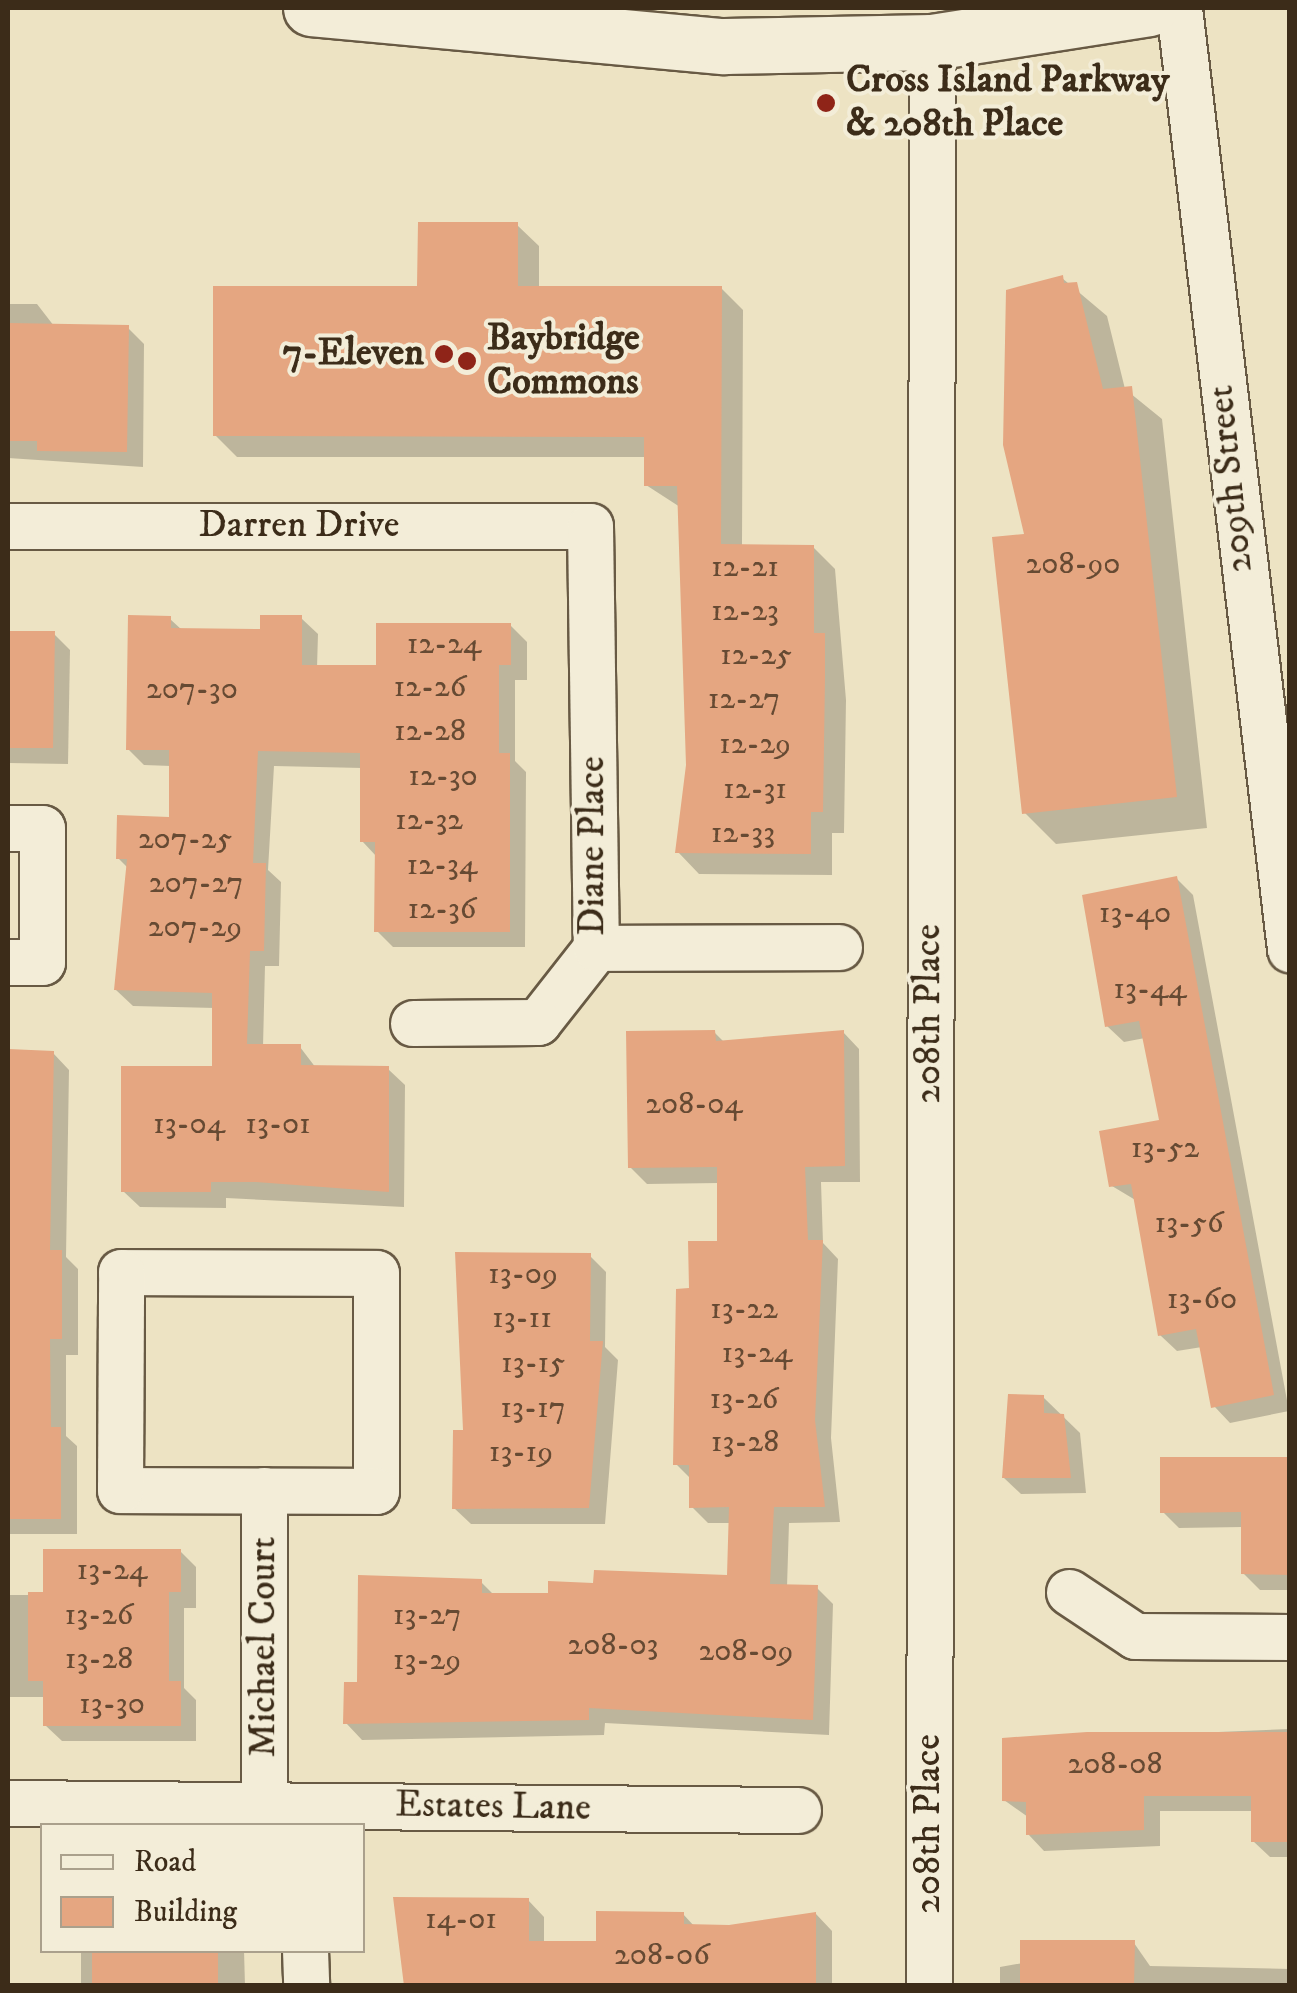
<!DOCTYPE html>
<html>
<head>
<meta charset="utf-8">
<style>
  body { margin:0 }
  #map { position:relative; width:1297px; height:1993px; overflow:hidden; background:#ede3c3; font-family:"IM FELL DW Pica",serif }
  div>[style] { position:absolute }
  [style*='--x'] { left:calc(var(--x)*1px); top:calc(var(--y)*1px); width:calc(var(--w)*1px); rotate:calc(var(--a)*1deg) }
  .shadow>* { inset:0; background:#0003 }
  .building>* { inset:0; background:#e5a681 }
  .roads { filter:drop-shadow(2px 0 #685a44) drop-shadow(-2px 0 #685a44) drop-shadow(0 2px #685a44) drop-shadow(0 -2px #685a44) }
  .street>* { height:45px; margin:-22.5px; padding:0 22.5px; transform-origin:22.5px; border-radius:22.5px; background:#f3edd8 }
  .secondary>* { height:55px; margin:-27.5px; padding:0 27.5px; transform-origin:27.5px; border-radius:27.5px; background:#f3edd8 }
  .dots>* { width:28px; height:28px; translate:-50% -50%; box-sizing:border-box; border:5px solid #f3edd8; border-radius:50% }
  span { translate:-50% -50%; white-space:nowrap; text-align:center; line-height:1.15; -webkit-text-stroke:8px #f3edd8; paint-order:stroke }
  .number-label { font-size:32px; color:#664a33 }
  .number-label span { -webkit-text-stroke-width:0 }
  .poi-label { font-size:38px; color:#3c2c19; font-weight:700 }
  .left { translate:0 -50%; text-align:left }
  .right { translate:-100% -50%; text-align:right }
  .street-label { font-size:38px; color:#3c2c19 }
  .frame { position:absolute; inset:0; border:10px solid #3c2c19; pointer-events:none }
  .legend { position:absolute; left:40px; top:1823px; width:325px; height:130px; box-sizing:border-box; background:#f3edd8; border:2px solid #aaa08c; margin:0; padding:12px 18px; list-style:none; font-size:30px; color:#3c2c19 }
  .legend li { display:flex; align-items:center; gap:20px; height:50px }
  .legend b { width:50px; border:2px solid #aaa08c }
</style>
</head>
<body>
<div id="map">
  <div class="shadow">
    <i style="clip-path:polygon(517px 225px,539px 246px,539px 288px,721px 288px,743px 310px,742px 547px,813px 547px,835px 569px,846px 700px,844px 833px,832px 833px,832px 875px,699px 874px,678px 852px,689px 765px,680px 507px,646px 485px,646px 457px,237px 457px,215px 435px)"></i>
    <i style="clip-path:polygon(1062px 278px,1107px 316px,1125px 389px,1162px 419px,1207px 828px,1056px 844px,1025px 813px,1028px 536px)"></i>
    <i style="clip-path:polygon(8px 304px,37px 304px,54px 326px,128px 328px,144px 344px,143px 467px,8px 458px)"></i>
    <i style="clip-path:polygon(301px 618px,318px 634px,317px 668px,378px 668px,510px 625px,527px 642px,527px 680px,515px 680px,515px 761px,526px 772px,525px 947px,393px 947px,377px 931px,377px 857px,362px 841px,362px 768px,274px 766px,268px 870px,281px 882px,279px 966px,265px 966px,263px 1047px,300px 1047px,316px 1068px,388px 1069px,405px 1085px,404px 1207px,226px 1198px,226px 1208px,140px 1207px,123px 1191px,215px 1068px,215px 1008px,133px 1006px,116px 990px,129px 869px,118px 858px,171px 819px,171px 766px,144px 765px,128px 749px,170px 619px,182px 630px,262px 632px)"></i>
    <i style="clip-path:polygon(8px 634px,54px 634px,70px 650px,68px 764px,8px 763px)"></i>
    <i style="clip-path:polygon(1177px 879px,1193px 895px,1289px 1411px,1230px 1423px,1214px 1406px,1202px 1347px,1177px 1351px,1160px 1335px,1137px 1201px,1112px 1186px,1162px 1122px,1145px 1038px,1124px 1042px,1107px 1026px)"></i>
    <i style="clip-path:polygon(714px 1032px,725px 1043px,843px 1032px,859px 1049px,860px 1182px,821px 1182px,823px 1243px,838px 1259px,831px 1438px,840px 1522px,789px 1523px,787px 1587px,816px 1587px,833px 1604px,829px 1735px,605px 1723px,604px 1735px,362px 1740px,346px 1723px,360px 1685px,481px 1582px,495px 1596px,550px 1596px,730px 1577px,731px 1523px,708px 1523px,692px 1507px,692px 1480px,676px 1464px,691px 1290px,719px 1244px,719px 1183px,647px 1184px,630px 1167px)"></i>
    <i style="clip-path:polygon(8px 1052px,53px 1053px,69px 1070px,66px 1257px,78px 1269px,78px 1355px,66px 1355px,66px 1436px,77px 1446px,77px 1534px,8px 1534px)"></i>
    <i style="clip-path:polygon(590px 1256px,606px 1272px,605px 1347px,618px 1360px,605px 1524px,471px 1524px,454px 1508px,465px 1432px)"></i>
    <i style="clip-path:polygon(1043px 1397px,1080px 1433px,1086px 1493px,1021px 1494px,1004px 1478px)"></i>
    <i style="clip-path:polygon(1290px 1460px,1290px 1590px,1260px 1590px,1243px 1573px,1243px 1527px,1179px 1528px,1163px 1512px)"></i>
    <i style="clip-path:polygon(180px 1551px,196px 1567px,196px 1608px,184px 1608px,184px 1688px,196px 1700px,196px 1741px,62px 1741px,45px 1725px,45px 1697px,8px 1697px,8px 1595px,46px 1595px)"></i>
    <i style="clip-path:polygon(1290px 1729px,1290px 1857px,1270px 1857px,1253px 1841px,1254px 1811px,1160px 1811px,1160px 1846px,1044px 1851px,1028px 1834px,1028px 1817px,1004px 1800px,1005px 1741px)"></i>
    <i style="clip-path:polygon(395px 1900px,528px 1900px,544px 1917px,544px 1944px,599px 1944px,683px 1914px,695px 1927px,729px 1927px,816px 1914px,832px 1931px,832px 1986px,406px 1986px)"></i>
    <i style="clip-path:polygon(8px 1934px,10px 1986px,8px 1986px)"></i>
    <i style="clip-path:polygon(1134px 1943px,1150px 1966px,1290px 1969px,1290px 1986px,1000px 1986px,1000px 1967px)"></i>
    <i style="clip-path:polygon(81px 1950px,244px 1950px,245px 1986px,81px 1986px)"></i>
  </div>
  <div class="building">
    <i style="clip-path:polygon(418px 222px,518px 222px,518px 286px,722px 286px,721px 544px,814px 545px,814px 633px,825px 633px,825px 677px,823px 812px,811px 812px,811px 854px,675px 853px,686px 765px,677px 486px,644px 486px,644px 437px,213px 436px,213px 286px,417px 286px)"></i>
    <i style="clip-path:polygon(1063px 275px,1064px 283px,1077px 282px,1103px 389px,1132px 386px,1177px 797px,1022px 814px,992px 537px,1024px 534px,1003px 445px,1006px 290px)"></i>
    <i style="clip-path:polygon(8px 323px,129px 325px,127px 452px,37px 451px,37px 441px,8px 441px)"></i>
    <i style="clip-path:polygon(128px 615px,171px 616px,171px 628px,260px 629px,260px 615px,302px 615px,302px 665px,376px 665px,376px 623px,511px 623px,511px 665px,499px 665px,499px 753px,510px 753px,510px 932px,374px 932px,375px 842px,360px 842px,360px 753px,258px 751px,253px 863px,266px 863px,264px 951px,250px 951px,247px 1044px,301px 1044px,301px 1065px,389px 1066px,389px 1192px,256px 1182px,211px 1182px,211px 1192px,121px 1192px,121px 1066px,212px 1066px,212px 993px,114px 990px,127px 859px,116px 859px,117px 815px,169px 817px,169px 750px,126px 750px)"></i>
    <i style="clip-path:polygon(8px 631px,55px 631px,53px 748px,8px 748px)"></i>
    <i style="clip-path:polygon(1177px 876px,1274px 1395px,1211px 1408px,1196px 1329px,1158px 1336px,1131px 1184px,1109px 1187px,1099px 1131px,1159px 1120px,1139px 1021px,1105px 1027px,1082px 895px)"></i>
    <i style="clip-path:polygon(715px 1030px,716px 1041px,844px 1030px,845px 1166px,805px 1167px,808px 1240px,823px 1240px,815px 1420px,825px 1507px,774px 1507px,770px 1584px,818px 1585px,813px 1720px,589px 1708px,589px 1720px,343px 1724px,344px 1682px,357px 1682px,358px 1575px,482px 1579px,482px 1593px,548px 1593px,548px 1581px,593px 1583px,594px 1570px,727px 1575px,729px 1507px,689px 1508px,689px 1465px,673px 1465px,676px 1289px,689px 1288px,688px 1241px,717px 1241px,717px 1167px,628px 1168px,626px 1031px)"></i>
    <i style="clip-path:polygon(8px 1049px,54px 1051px,50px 1250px,62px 1250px,62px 1339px,50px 1339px,51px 1427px,61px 1427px,61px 1519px,8px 1519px)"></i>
    <i style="clip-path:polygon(455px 1252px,591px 1253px,590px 1341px,603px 1341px,589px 1508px,452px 1509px,453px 1430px,463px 1430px)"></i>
    <i style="clip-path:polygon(1008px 1394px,1044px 1395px,1044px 1413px,1064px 1414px,1071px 1478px,1002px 1478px)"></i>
    <i style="clip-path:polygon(1160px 1457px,1290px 1457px,1290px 1575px,1241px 1574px,1241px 1512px,1160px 1513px)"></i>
    <i style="clip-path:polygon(43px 1549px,181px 1549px,181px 1592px,169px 1592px,169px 1681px,181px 1681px,181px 1726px,43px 1726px,43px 1681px,28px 1681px,28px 1592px,43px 1592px)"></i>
    <i style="clip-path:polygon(1087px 1732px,1290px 1732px,1290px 1842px,1251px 1842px,1251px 1796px,1144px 1796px,1144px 1830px,1026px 1835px,1026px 1802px,1002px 1801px,1002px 1738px)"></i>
    <i style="clip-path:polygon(393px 1897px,529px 1898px,529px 1941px,596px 1941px,596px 1911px,684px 1912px,684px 1924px,729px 1925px,816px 1912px,816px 1986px,404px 1986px)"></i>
    <i style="clip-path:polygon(1020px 1940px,1135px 1940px,1134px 1986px,1020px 1986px)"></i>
    <i style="clip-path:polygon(92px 1950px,218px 1950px,218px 1986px,92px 1986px)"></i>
  </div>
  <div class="roads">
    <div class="street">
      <i style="--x:1179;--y:8;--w:948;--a:83.27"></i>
      <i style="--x:8;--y:526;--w:582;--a:0"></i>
      <i style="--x:590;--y:526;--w:422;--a:89.2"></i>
      <i style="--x:596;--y:948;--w:94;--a:128.1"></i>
      <i style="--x:538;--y:1022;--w:125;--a:179.5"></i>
      <i style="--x:8;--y:828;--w:34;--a:0"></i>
      <i style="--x:42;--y:828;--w:134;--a:90"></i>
      <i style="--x:42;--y:962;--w:34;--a:180"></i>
      <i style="--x:596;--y:948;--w:243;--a:-0.2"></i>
      <i style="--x:121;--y:1272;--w:255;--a:0.2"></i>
      <i style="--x:376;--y:1273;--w:218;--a:90"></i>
      <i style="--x:376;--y:1491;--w:256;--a:-179.8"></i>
      <i style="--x:120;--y:1490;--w:218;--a:-89.7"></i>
      <i style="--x:264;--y:1490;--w:314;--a:90"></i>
      <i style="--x:1069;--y:1592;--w:79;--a:33.7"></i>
      <i style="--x:1135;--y:1636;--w:155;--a:0.4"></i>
      <i style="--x:8;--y:1803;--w:790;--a:0.51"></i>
      <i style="--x:305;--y:1950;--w:36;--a:88"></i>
      <i style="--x:929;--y:1986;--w:1944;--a:-89.91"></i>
    </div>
    <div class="secondary">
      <i style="--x:311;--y:8;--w:415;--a:5.3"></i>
      <i style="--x:724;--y:46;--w:208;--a:-1.1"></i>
      <i style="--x:932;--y:42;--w:220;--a:-8.9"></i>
    </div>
  </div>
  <div class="dots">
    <i style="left:826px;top:103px;background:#8f2418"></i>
    <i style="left:444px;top:354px;background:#8f2418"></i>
    <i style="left:467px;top:361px;background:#8f2418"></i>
  </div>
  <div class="number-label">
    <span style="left:1073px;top:564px">208-90</span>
    <span style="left:745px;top:567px">12-21</span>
    <span style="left:745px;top:611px">12-23</span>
    <span style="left:444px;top:644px">12-24</span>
    <span style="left:756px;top:655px">12-25</span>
    <span style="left:430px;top:687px">12-26</span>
    <span style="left:192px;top:689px">207-30</span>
    <span style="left:744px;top:699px">12-27</span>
    <span style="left:430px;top:731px">12-28</span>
    <span style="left:755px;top:744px">12-29</span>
    <span style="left:443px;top:776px">12-30</span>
    <span style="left:755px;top:789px">12-31</span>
    <span style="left:429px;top:820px">12-32</span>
    <span style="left:743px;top:833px">12-33</span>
    <span style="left:185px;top:839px">207-25</span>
    <span style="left:442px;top:865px">12-34</span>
    <span style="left:196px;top:883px">207-27</span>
    <span style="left:442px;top:909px">12-36</span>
    <span style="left:1135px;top:913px">13-40</span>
    <span style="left:195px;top:927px">207-29</span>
    <span style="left:1150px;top:989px">13-44</span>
    <span style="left:694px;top:1104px">208-04</span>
    <span style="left:189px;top:1124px">13-04</span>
    <span style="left:278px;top:1124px">13-01</span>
    <span style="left:1165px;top:1148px">13-52</span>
    <span style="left:1189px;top:1223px">13-56</span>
    <span style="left:523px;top:1274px">13-09</span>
    <span style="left:1202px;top:1299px">13-60</span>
    <span style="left:744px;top:1309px">13-22</span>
    <span style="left:522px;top:1318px">13-11</span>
    <span style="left:757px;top:1353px">13-24</span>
    <span style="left:533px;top:1363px">13-15</span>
    <span style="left:744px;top:1399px">13-26</span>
    <span style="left:533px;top:1408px">13-17</span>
    <span style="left:745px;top:1442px">13-28</span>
    <span style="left:521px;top:1452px">13-19</span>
    <span style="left:112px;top:1570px">13-24</span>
    <span style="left:99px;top:1615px">13-26</span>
    <span style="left:427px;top:1615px">13-27</span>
    <span style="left:613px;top:1645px">208-03</span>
    <span style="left:746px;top:1651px">208-09</span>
    <span style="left:99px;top:1659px">13-28</span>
    <span style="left:427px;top:1660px">13-29</span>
    <span style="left:112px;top:1704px">13-30</span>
    <span style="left:1115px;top:1764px">208-08</span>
    <span style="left:461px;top:1919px">14-01</span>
    <span style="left:662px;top:1955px">208-06</span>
  </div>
  <div class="poi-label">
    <span class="left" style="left:846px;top:103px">Cross Island Parkway<br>&amp; 208th Place</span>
    <span class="left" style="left:487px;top:361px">Baybridge<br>Commons</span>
    <span class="right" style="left:424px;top:354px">7-Eleven</span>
  </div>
  <div class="street-label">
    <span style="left:1231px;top:479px;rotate:-96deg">209th Street</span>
    <span style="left:299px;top:526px">Darren Drive</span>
    <span style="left:593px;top:846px;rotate:-90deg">Diane Place</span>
    <span style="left:929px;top:1014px;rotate:-90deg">208th Place</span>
    <span style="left:264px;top:1647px;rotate:-90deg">Michael Court</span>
    <span style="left:493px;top:1807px;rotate:1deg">Estates Lane</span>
    <span style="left:929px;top:1824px;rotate:-90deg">208th Place</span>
  </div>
  <div class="frame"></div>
  <ul class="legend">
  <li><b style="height:12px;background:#f3edd8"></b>Road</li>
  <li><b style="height:28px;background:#e5a681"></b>Building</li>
  </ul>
</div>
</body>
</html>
